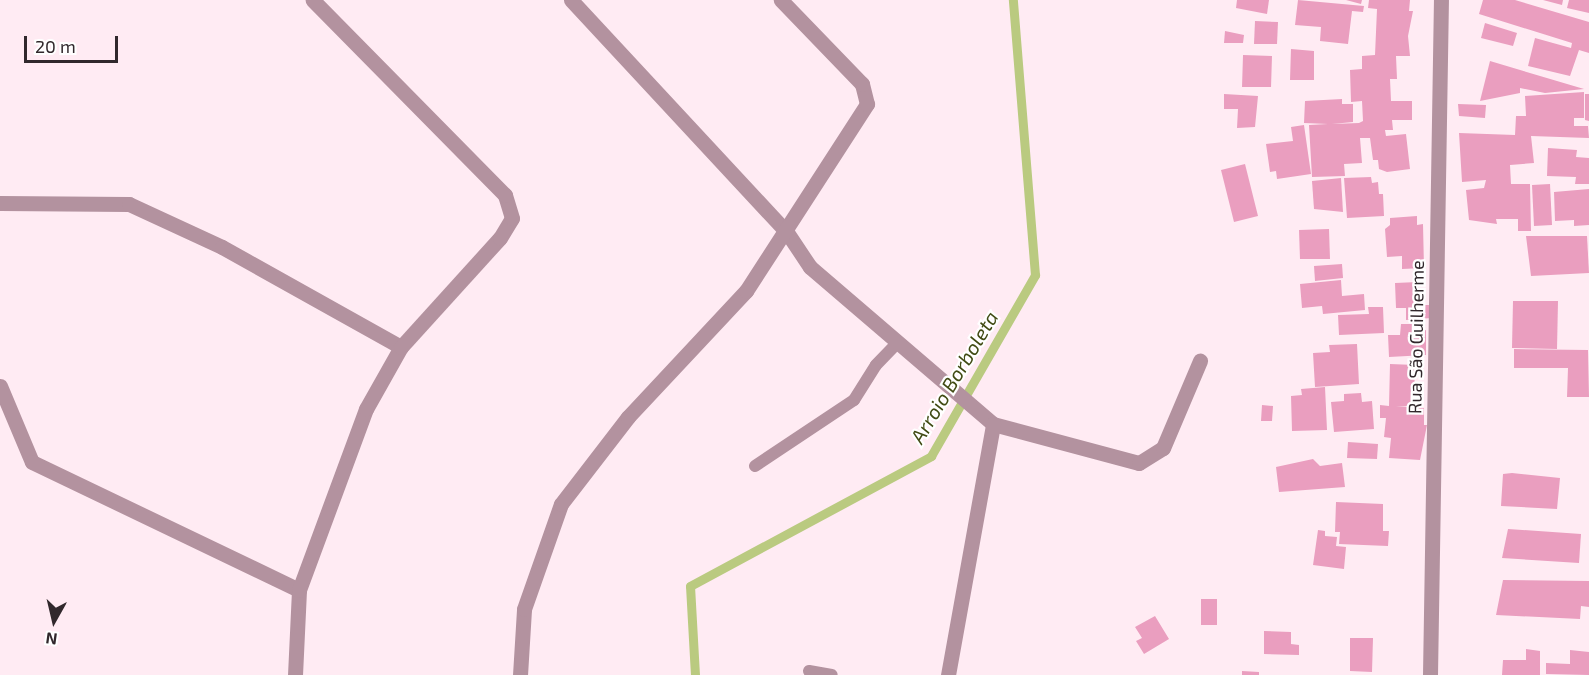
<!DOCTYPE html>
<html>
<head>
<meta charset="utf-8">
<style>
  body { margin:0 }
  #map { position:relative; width:1589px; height:675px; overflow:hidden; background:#ffebf3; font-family:"Exo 2",sans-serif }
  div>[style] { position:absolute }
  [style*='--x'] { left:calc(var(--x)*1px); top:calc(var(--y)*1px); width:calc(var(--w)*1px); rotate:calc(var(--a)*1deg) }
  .stream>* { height:9px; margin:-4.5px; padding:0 4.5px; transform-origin:4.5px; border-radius:4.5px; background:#baca80 }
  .building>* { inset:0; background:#ea9ebf }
  .service>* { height:12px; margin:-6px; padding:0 6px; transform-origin:6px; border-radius:6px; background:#b3929f }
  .minor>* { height:15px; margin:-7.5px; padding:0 7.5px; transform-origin:7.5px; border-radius:7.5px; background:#b3929f }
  span { translate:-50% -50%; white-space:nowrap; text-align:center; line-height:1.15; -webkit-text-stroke:4.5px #fff; paint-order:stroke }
  .street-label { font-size:18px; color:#31282c }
  .water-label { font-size:20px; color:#414b14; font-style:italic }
  .north { position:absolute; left:24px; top:591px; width:60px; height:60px; -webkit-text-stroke:4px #fff; paint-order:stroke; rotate:188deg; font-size:16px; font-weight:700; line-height:24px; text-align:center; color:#31282c }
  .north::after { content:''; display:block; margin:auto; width:21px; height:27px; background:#31282c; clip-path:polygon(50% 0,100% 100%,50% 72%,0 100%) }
  .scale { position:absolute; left:24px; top:36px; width:94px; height:27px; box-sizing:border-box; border:3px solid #31282c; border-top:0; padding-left:8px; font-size:18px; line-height:21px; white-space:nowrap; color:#31282c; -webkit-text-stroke:4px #fff; paint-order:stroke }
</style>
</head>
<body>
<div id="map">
  <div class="stream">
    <i style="--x:695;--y:675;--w:89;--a:-93.2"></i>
    <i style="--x:690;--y:586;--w:274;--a:-28.3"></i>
    <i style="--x:931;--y:456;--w:209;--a:-60.1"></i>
    <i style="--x:1035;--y:275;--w:276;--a:-94.6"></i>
  </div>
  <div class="building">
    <i style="clip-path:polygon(1237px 0,1269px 0,1267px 14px,1236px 8px)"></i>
    <i style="clip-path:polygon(1298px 0,1364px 6px,1363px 12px,1352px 11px,1348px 44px,1320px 41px,1321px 27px,1295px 25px)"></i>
    <i style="clip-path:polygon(1346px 0,1362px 0,1361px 4px)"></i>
    <i style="clip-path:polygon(1369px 0,1410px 0,1409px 11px,1413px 11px,1408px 36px,1410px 56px,1396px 56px,1397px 79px,1390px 79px,1391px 101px,1412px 101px,1412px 120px,1392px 120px,1393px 130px,1385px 130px,1386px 136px,1406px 134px,1410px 169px,1387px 172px,1379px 169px,1378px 160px,1373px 160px,1370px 138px,1360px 138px,1362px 163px,1344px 164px,1345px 176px,1312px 177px,1309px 125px,1328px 124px,1304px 123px,1305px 101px,1342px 99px,1342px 104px,1353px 104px,1353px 122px,1332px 124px,1359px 123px,1363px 121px,1362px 101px,1351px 102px,1350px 70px,1362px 69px,1362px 56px,1375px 55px,1377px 9px,1368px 8px)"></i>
    <i style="clip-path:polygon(1483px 0,1515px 0,1589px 22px,1589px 53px,1579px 50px,1570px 76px,1528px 66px,1535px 38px,1571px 48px,1572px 43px,1479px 14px)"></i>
    <i style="clip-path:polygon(1543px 0,1563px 0,1562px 5px)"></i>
    <i style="clip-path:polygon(1569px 0,1589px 0,1589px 13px,1567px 8px)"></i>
    <i style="clip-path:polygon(1255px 21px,1278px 22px,1277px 44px,1254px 44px)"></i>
    <i style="clip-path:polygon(1485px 23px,1517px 33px,1513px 46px,1481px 38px)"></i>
    <i style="clip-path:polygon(1225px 31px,1244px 35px,1243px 43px,1224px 43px)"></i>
    <i style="clip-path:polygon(1291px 49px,1314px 51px,1314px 80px,1290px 80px)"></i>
    <i style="clip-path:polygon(1243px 55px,1272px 56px,1271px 87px,1242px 87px)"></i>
    <i style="clip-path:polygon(1490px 61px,1584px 89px,1545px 93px,1520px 88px,1520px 93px,1480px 101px)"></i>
    <i style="clip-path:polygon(1584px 92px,1584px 118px,1574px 118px,1574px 126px,1588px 126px,1589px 138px,1531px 136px,1534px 163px,1510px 165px,1511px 184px,1530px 184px,1531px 231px,1518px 231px,1518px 219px,1496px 219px,1497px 224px,1469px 220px,1466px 190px,1484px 188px,1486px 180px,1462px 182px,1459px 133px,1515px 135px,1516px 116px,1526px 116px,1525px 96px)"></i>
    <i style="clip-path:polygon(1224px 94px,1258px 96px,1255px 127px,1237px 128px,1238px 109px,1224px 109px)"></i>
    <i style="clip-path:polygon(1585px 94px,1589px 94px,1589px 121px,1585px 120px)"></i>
    <i style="clip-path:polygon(1458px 104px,1486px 105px,1485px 118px,1459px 116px)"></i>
    <i style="clip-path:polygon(1304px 125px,1311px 174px,1277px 179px,1276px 171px,1270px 172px,1266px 144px,1293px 141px,1291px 127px)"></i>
    <i style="clip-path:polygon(1548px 148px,1577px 150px,1576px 157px,1589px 158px,1589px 184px,1575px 184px,1576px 177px,1547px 176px)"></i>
    <i style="clip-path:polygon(1245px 164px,1258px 216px,1234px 222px,1221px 170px)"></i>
    <i style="clip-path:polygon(1371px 177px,1372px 183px,1378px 182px,1379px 194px,1383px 194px,1384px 216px,1347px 218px,1344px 178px)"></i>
    <i style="clip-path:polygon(1341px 178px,1343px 212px,1314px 209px,1312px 181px)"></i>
    <i style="clip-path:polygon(1550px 184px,1552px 225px,1534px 226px,1532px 185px)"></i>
    <i style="clip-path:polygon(1589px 189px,1589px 225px,1574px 226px,1574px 220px,1555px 221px,1554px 192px)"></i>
    <i style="clip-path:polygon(1417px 216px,1417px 225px,1423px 224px,1424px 268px,1402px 269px,1402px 256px,1387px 257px,1385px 229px,1390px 225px,1390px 218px)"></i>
    <i style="clip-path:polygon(1329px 229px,1330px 259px,1300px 259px,1299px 230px)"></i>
    <i style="clip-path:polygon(1526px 236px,1587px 236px,1589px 273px,1531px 276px)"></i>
    <i style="clip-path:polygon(1342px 264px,1343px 278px,1315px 281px,1314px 266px)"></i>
    <i style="clip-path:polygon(1341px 280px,1342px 296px,1364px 294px,1365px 310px,1323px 314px,1322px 306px,1302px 308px,1300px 284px)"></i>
    <i style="clip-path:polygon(1418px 282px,1419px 305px,1430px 305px,1431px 318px,1406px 320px,1406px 308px,1396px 308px,1395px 283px)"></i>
    <i style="clip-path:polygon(1513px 301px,1558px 301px,1557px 349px,1512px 348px)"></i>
    <i style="clip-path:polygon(1368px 307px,1383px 307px,1384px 333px,1339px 335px,1338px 315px,1369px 314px)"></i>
    <i style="clip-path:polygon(1401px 324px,1416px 324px,1416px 329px,1426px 330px,1426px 355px,1389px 357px,1388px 335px,1400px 335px)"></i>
    <i style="clip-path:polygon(1357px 344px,1359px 384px,1315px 387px,1313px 353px,1330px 352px,1329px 345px)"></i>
    <i style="clip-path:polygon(1514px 349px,1588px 350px,1589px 397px,1567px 397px,1568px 368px,1514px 368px)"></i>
    <i style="clip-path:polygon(1390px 364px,1415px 365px,1414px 406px,1396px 406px,1424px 408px,1424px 425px,1427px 425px,1420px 460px,1389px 458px,1391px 438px,1384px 437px,1386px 418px,1380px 418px,1380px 405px,1389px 406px)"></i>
    <i style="clip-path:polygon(1325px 387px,1327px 430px,1292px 431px,1291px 396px,1302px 395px,1301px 389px)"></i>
    <i style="clip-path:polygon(1361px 393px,1362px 402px,1372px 401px,1374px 429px,1334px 432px,1331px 402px,1344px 401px,1344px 394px)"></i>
    <i style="clip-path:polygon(1262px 405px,1273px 406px,1272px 421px,1261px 421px)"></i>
    <i style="clip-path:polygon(1348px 442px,1378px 444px,1377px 459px,1347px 458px)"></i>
    <i style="clip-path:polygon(1313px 459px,1320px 466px,1342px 463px,1345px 487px,1279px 492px,1276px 467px)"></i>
    <i style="clip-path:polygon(1512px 473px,1560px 478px,1557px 509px,1501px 506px,1503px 474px)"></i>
    <i style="clip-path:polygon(1336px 502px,1383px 504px,1383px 531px,1389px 531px,1388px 546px,1339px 544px,1340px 532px,1335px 532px)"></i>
    <i style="clip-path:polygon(1508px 529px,1581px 534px,1579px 563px,1502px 558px)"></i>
    <i style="clip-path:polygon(1318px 530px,1325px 531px,1325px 536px,1337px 537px,1336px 546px,1346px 547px,1344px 569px,1313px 565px)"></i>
    <i style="clip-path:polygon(1503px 580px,1589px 581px,1589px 607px,1581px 606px,1580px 619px,1496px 615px)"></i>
    <i style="clip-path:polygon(1201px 599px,1217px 599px,1217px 625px,1201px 625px)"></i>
    <i style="clip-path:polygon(1155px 616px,1169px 639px,1144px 654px,1136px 641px,1142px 638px,1135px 627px)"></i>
    <i style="clip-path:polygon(1264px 631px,1291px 632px,1291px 644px,1299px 645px,1299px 655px,1264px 654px)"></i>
    <i style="clip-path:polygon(1350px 638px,1373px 638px,1372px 672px,1350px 671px)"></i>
    <i style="clip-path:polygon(1526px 649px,1540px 651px,1540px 675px,1502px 675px,1503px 660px,1526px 660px)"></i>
    <i style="clip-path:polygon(1570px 650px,1589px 652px,1589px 675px,1546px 674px,1546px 663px,1570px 664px)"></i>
    <i style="clip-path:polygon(1242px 671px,1259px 672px,1259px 675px,1242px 675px)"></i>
  </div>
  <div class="service">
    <i style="--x:755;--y:466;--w:119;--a:-33.7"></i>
    <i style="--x:854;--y:400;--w:41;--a:-57.8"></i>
    <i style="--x:876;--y:365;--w:32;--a:-46"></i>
    <i style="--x:809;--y:671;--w:23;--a:10"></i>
  </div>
  <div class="minor">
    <i style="--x:571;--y:0;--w:316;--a:47.1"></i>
    <i style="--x:786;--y:231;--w:43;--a:56.3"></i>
    <i style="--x:810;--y:267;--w:241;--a:40.6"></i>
    <i style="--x:993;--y:424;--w:151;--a:15"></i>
    <i style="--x:1139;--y:463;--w:28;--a:-32"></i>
    <i style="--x:1163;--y:448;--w:95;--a:-67"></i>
    <i style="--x:0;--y:203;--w:129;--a:0.4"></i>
    <i style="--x:129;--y:204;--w:102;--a:24.8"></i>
    <i style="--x:222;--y:247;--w:205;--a:29.2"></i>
    <i style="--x:0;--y:386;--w:82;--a:67.2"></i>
    <i style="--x:32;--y:462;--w:296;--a:25.6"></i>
    <i style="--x:295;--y:675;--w:85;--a:-87.3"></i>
    <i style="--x:299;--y:590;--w:193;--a:-69.7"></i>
    <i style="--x:366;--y:409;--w:71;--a:-60.6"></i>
    <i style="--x:401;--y:347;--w:147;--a:-47.8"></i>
    <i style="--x:500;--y:238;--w:23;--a:-59"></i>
    <i style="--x:512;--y:218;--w:24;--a:-107"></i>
    <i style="--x:505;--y:195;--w:274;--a:-134.6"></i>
    <i style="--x:520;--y:675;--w:66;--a:-86.5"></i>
    <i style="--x:524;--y:609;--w:111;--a:-70.6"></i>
    <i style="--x:561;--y:504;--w:110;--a:-52.4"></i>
    <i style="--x:628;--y:417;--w:173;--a:-46.9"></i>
    <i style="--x:746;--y:291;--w:223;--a:-57.1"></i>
    <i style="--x:867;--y:104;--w:21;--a:-104"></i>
    <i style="--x:862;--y:84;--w:117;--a:-134"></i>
    <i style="--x:948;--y:675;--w:255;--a:-79.8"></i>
    <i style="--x:1430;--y:675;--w:675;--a:-89.07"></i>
  </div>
  <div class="street-label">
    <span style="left:1416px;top:337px;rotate:-89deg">Rua São Guilherme</span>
  </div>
  <div class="water-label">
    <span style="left:954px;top:377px;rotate:-59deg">Arroio Borboleta</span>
  </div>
  <div class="north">N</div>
  <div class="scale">20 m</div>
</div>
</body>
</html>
